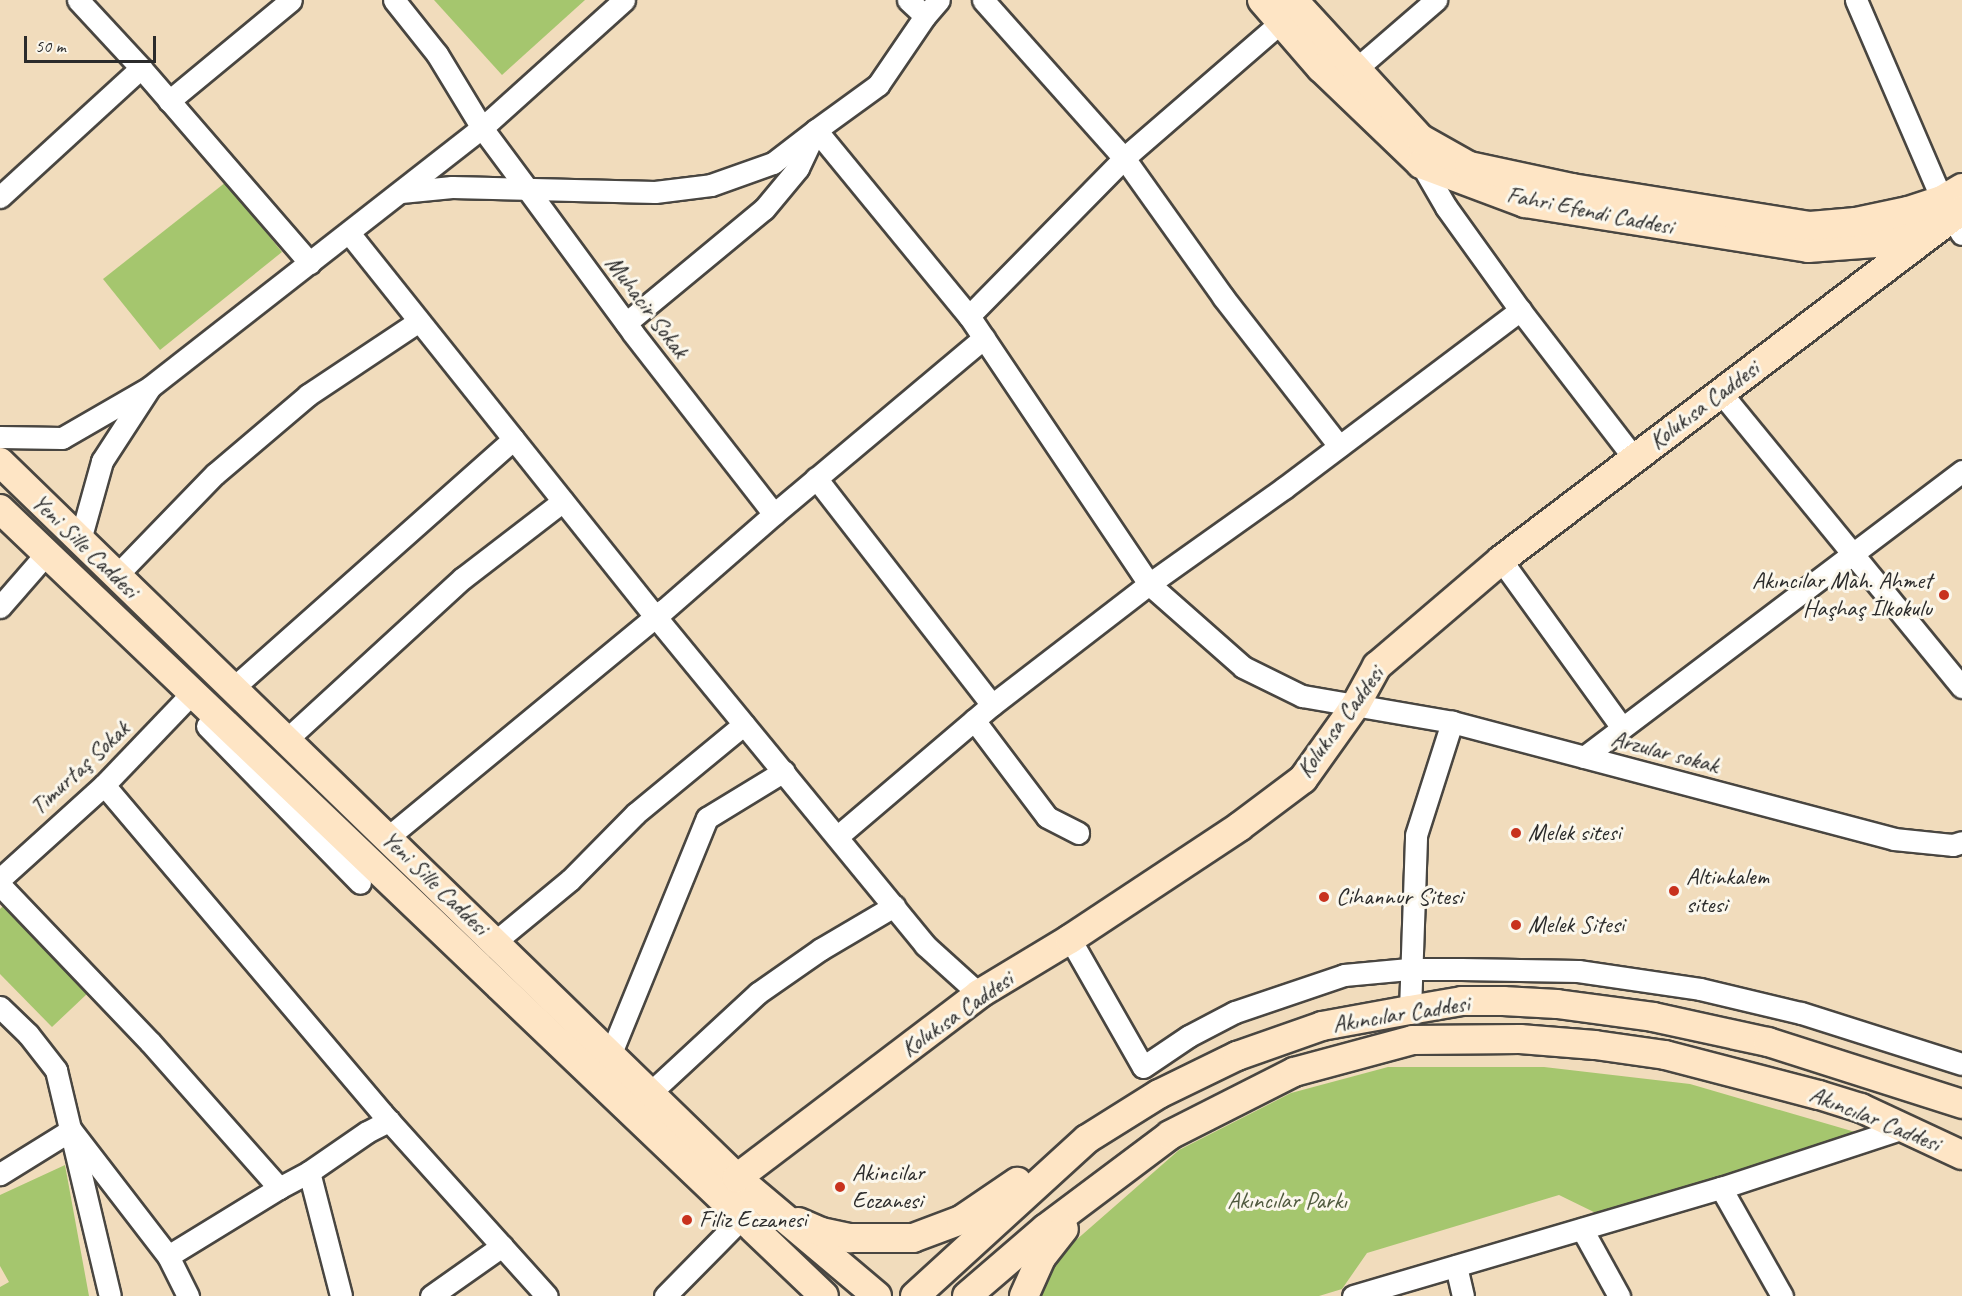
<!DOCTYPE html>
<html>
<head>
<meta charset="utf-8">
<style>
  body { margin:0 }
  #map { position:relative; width:1962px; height:1296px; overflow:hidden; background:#f1dcbc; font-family:Caveat,sans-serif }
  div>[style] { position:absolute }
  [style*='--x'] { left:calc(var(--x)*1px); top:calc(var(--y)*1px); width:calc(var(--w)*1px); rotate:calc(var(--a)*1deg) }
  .green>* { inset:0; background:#a5c66e }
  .roads { filter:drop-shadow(2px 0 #494641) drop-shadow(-2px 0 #494641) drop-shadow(0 2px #494641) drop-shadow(0 -2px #494641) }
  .street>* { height:21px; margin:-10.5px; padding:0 10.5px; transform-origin:10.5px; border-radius:10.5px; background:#fff }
  .secondary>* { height:28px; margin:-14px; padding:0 14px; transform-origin:14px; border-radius:14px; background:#fee5c5 }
  .dots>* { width:16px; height:16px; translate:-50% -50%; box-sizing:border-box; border:3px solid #fbf7ec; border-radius:50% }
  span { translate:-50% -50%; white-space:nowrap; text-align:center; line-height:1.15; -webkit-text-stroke:6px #fbf7ec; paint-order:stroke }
  .street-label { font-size:24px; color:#2b2b2b }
  .poi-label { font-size:24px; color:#2b2b2b }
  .right { translate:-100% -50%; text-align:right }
  .left { translate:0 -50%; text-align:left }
  .park-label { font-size:24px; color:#505a3f }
  .scale { position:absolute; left:24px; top:36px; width:132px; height:27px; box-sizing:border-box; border:3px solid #2b2b2b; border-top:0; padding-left:8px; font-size:18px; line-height:21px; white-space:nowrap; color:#2b2b2b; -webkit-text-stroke:4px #fbf7ec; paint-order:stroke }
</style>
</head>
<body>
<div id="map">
  <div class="green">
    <i style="clip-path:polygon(434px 0,585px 0,502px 75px)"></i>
    <i style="clip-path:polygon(226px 182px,282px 252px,160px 350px,103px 279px)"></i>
    <i style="clip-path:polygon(4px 905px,88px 993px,52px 1027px,0 974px,0 909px)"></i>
    <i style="clip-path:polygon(1388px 1067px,1544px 1067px,1690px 1084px,1862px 1134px,1602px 1216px,1559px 1195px,1367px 1253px,1342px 1289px,1319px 1296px,1041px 1296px,1047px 1276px,1075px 1241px,1179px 1150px,1291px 1093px)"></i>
    <i style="clip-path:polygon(65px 1165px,89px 1296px,0 1296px,0 1287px,9px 1282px,0 1266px,0 1195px)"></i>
  </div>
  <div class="roads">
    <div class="street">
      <i style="--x:78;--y:0;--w:93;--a:47.2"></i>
      <i style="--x:141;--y:68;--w:258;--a:49.1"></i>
      <i style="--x:394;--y:0;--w:69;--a:51.5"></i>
      <i style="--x:437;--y:54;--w:87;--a:58.7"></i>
      <i style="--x:482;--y:128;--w:77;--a:53.4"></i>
      <i style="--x:528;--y:190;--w:177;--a:53.7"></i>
      <i style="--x:633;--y:333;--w:229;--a:52.1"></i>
      <i style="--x:908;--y:0;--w:23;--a:43"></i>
      <i style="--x:983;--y:0;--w:212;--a:48.3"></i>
      <i style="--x:1124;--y:158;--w:171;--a:54.5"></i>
      <i style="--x:1223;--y:297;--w:189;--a:52.1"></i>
      <i style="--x:1856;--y:0;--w:218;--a:66.7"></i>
      <i style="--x:1942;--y:200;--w:39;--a:60"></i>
      <i style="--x:1356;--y:69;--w:106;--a:-40.8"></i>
      <i style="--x:169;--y:101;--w:158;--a:-39.6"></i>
      <i style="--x:1421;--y:164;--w:50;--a:59.8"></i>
      <i style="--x:1446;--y:207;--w:127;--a:54.3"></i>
      <i style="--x:1520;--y:310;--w:187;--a:52.4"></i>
      <i style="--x:401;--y:192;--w:51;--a:-5.6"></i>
      <i style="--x:452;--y:187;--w:203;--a:1.4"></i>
      <i style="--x:655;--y:192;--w:56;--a:-7.1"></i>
      <i style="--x:711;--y:185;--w:66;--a:-19.5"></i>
      <i style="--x:773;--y:163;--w:54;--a:-37.5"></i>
      <i style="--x:816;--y:130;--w:241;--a:50.6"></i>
      <i style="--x:969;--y:316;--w:323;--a:56.1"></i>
      <i style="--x:1149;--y:584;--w:125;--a:41.4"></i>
      <i style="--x:1243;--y:667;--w:66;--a:26.2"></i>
      <i style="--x:1302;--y:696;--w:152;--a:9.8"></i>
      <i style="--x:1452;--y:722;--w:457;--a:14.8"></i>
      <i style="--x:1894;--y:839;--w:59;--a:5.8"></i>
      <i style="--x:1953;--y:845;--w:9;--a:-18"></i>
      <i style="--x:0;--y:197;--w:191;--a:-42.5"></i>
      <i style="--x:349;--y:233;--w:490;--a:51.4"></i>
      <i style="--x:655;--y:616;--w:426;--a:50.6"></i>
      <i style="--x:925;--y:945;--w:73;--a:42.2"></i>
      <i style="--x:969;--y:316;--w:221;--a:-45.5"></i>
      <i style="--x:1124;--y:158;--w:208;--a:-40.9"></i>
      <i style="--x:626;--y:323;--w:179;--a:-39.6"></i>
      <i style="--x:764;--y:209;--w:53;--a:-50.3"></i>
      <i style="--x:798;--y:168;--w:42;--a:-64.7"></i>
      <i style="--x:816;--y:130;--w:77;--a:-36"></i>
      <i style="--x:878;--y:85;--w:83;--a:-55.7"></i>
      <i style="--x:925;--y:16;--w:21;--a:-49"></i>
      <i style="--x:1721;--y:393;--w:380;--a:50.7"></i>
      <i style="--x:0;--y:437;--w:62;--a:0.9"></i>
      <i style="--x:62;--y:438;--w:98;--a:-30"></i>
      <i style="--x:816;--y:478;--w:287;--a:52.2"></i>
      <i style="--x:80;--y:540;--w:82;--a:-74.4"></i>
      <i style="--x:102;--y:461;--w:88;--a:-57"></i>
      <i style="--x:150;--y:387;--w:421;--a:-38"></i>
      <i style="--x:482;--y:128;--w:191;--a:-42"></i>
      <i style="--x:1501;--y:560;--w:207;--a:54.2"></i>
      <i style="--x:116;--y:576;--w:142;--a:-45.9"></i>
      <i style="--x:215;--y:474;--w:122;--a:-40.3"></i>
      <i style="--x:308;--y:395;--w:133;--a:-33.7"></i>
      <i style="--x:0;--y:607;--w:72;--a:-49"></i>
      <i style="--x:233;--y:688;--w:375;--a:-41.6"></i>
      <i style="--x:974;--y:720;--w:121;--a:53"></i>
      <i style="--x:1047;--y:817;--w:35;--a:27"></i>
      <i style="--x:207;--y:726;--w:219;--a:45.7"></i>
      <i style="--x:286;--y:740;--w:240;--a:-42.5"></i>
      <i style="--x:463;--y:578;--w:126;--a:-37.6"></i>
      <i style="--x:1584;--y:757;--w:474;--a:-37.1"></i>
      <i style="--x:104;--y:785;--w:430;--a:49.7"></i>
      <i style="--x:382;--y:1113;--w:246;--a:48"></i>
      <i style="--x:838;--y:836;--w:202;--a:-40.4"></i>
      <i style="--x:992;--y:705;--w:198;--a:-37.6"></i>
      <i style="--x:1149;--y:584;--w:166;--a:-35.4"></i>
      <i style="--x:1284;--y:488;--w:296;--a:-37"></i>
      <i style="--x:387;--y:838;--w:359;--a:-39.5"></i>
      <i style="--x:664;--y:610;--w:146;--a:-41.1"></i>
      <i style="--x:774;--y:514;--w:274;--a:-40"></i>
      <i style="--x:0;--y:879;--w:140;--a:-42.1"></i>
      <i style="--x:104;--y:785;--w:129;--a:-46.3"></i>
      <i style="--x:0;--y:885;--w:217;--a:46.3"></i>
      <i style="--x:150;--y:1042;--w:195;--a:48.5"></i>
      <i style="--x:279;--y:1188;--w:130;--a:148.5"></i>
      <i style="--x:168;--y:1256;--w:159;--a:-127.6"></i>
      <i style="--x:71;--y:1130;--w:84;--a:148.2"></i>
      <i style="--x:1070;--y:939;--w:147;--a:60.3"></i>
      <i style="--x:1143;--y:1067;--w:55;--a:-34"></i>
      <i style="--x:1189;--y:1036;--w:52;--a:-27.6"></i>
      <i style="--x:1235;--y:1012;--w:115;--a:-18.7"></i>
      <i style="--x:1344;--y:975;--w:65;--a:-5.3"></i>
      <i style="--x:1409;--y:969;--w:52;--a:0"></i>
      <i style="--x:1461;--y:969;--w:117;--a:1"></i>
      <i style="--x:1578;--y:971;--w:123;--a:8.4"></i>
      <i style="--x:1700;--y:989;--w:104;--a:13.4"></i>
      <i style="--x:1801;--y:1013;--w:169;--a:17.6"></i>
      <i style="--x:496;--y:941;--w:96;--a:-39.5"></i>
      <i style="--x:570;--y:880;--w:93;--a:-45.4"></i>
      <i style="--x:635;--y:814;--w:141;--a:-39.5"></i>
      <i style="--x:0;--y:1007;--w:39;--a:44"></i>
      <i style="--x:28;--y:1034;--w:46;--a:52.1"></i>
      <i style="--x:56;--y:1070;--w:232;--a:76.6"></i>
      <i style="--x:1410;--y:1010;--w:175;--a:-88"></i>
      <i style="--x:1416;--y:835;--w:119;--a:-72.3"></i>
      <i style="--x:611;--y:1053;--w:254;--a:-67.8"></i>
      <i style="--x:707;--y:818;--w:90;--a:-31.4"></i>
      <i style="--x:650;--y:1093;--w:147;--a:-42.8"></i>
      <i style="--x:758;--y:993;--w:77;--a:-34.9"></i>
      <i style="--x:821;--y:949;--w:85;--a:-30.5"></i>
      <i style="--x:309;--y:1172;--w:128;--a:75.5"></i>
      <i style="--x:279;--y:1188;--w:34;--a:-28"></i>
      <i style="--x:309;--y:1172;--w:70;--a:-34.6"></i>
      <i style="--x:367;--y:1132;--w:25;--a:-27"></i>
      <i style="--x:1721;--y:1188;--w:124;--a:60.5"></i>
      <i style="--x:1582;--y:1229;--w:77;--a:61.1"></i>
      <i style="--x:168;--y:1256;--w:45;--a:63.4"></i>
      <i style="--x:1456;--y:1266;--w:31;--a:77"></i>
      <i style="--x:431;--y:1296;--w:87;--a:-35.2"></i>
      <i style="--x:665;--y:1296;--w:110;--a:-45.4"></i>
      <i style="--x:1353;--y:1296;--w:384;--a:-16.4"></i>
      <i style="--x:1721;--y:1188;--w:195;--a:-18.2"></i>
    </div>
    <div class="secondary">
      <i style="--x:1262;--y:0;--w:90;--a:49.1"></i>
      <i style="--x:1321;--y:68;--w:139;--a:43.8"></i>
      <i style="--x:1421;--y:164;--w:111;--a:20.6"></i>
      <i style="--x:1525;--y:203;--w:287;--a:9"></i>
      <i style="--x:1808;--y:248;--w:68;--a:-4.2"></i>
      <i style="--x:1876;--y:243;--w:57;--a:-17.5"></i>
      <i style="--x:1293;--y:0;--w:189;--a:47.4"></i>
      <i style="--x:1421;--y:139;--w:55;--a:29.4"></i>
      <i style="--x:1469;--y:166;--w:105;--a:12.1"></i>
      <i style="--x:1572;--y:188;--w:241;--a:9.1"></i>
      <i style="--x:1810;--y:226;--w:46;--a:-5"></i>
      <i style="--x:1856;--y:222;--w:53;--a:-11.9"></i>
      <i style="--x:1908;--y:211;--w:36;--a:-18"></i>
      <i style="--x:1942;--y:200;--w:23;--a:-31"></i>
      <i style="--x:0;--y:462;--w:1028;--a:44.17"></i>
      <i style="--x:737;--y:1178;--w:183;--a:40.1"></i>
      <i style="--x:0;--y:509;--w:1139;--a:43.68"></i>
      <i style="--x:737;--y:1178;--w:304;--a:-37.2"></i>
      <i style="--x:979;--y:994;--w:106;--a:-31.1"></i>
      <i style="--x:1070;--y:939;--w:203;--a:-33.5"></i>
      <i style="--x:1239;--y:827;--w:80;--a:-36.9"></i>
      <i style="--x:1303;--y:779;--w:90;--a:-54.5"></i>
      <i style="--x:1355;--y:706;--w:46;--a:-61.2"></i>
      <i style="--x:1377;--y:666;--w:163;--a:-40.5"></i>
      <i style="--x:1501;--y:560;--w:579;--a:-37.21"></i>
      <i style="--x:798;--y:1222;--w:25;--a:23"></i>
      <i style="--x:821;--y:1232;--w:30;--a:12"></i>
      <i style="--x:850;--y:1238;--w:63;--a:0"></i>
      <i style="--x:913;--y:1238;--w:51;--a:-20.6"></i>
      <i style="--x:961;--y:1220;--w:68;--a:-34.2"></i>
      <i style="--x:915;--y:1296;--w:233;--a:-42.4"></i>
      <i style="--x:1087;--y:1139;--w:85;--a:-32"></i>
      <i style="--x:1159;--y:1094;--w:87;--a:-26"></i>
      <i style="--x:1237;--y:1056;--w:90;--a:-19.4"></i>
      <i style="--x:1322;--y:1026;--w:89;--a:-10.3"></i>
      <i style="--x:1410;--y:1010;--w:53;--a:-9.8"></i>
      <i style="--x:1462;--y:1001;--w:41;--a:0"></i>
      <i style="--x:1503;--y:1001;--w:54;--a:3.2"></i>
      <i style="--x:1557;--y:1004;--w:97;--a:7.7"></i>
      <i style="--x:1653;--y:1017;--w:118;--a:12.3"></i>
      <i style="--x:1768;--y:1042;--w:204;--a:17.7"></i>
      <i style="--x:967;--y:1296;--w:103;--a:-40.7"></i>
      <i style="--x:1045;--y:1229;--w:156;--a:-36.9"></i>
      <i style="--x:1170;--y:1135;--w:139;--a:-26.9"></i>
      <i style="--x:1294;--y:1072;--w:123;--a:-15.1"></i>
      <i style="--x:1413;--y:1040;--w:107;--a:-0.5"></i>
      <i style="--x:1520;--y:1039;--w:75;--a:4.6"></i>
      <i style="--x:1595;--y:1045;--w:71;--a:8.1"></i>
      <i style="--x:1665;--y:1055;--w:159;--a:14.6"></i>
      <i style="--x:1819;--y:1095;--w:44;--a:17.2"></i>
      <i style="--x:1861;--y:1108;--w:111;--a:25"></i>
      <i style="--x:1024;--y:1296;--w:42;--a:-65.9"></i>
      <i style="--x:1041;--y:1258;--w:37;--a:-52"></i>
    </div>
  </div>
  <div class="dots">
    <i style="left:1944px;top:595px;background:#c8321e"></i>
    <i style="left:1516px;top:833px;background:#c8321e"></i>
    <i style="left:1674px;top:891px;background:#c8321e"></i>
    <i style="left:1324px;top:897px;background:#c8321e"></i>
    <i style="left:1516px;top:925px;background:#c8321e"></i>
    <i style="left:840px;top:1187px;background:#c8321e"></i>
    <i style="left:687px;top:1220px;background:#c8321e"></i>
  </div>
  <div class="street-label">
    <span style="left:1590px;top:211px;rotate:11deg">Fahri Efendi Caddesi</span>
    <span style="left:647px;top:307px;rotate:53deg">Muhacir Sokak</span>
    <span style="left:1704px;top:405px;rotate:-37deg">Kolukısa Caddesi</span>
    <span style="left:85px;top:546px;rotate:44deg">Yeni Sille Caddesi</span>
    <span style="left:1340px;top:722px;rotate:-54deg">Kolukısa Caddesi</span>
    <span style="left:1665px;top:752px;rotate:15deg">Arzular sokak</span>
    <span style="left:80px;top:768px;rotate:-43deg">Timurtaş Sokak</span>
    <span style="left:435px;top:883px;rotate:44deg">Yeni Sille Caddesi</span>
    <span style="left:957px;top:1014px;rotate:-35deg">Kolukısa Caddesi</span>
    <span style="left:1401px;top:1014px;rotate:-9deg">Akıncılar Caddesi</span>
    <span style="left:1875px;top:1119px;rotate:22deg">Akıncılar Caddesi</span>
  </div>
  <div class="poi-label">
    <span class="right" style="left:1932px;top:595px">Akıncılar Mah. Ahmet<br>Haşhaş İlkokulu</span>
    <span class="left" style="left:1528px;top:833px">Melek sitesi</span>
    <span class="left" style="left:1686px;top:891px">Altinkalem<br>sitesi</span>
    <span class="left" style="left:1336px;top:897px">Cihannur Sitesi</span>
    <span class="left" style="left:1528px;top:925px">Melek Sitesi</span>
    <span class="left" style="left:852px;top:1187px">Akincilar<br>Eczanesi</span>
    <span class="left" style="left:699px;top:1220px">Filiz Eczanesi</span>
  </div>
  <div class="park-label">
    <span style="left:1287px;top:1201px">Akıncılar Parkı</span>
  </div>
  <div class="scale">50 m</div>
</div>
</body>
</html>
